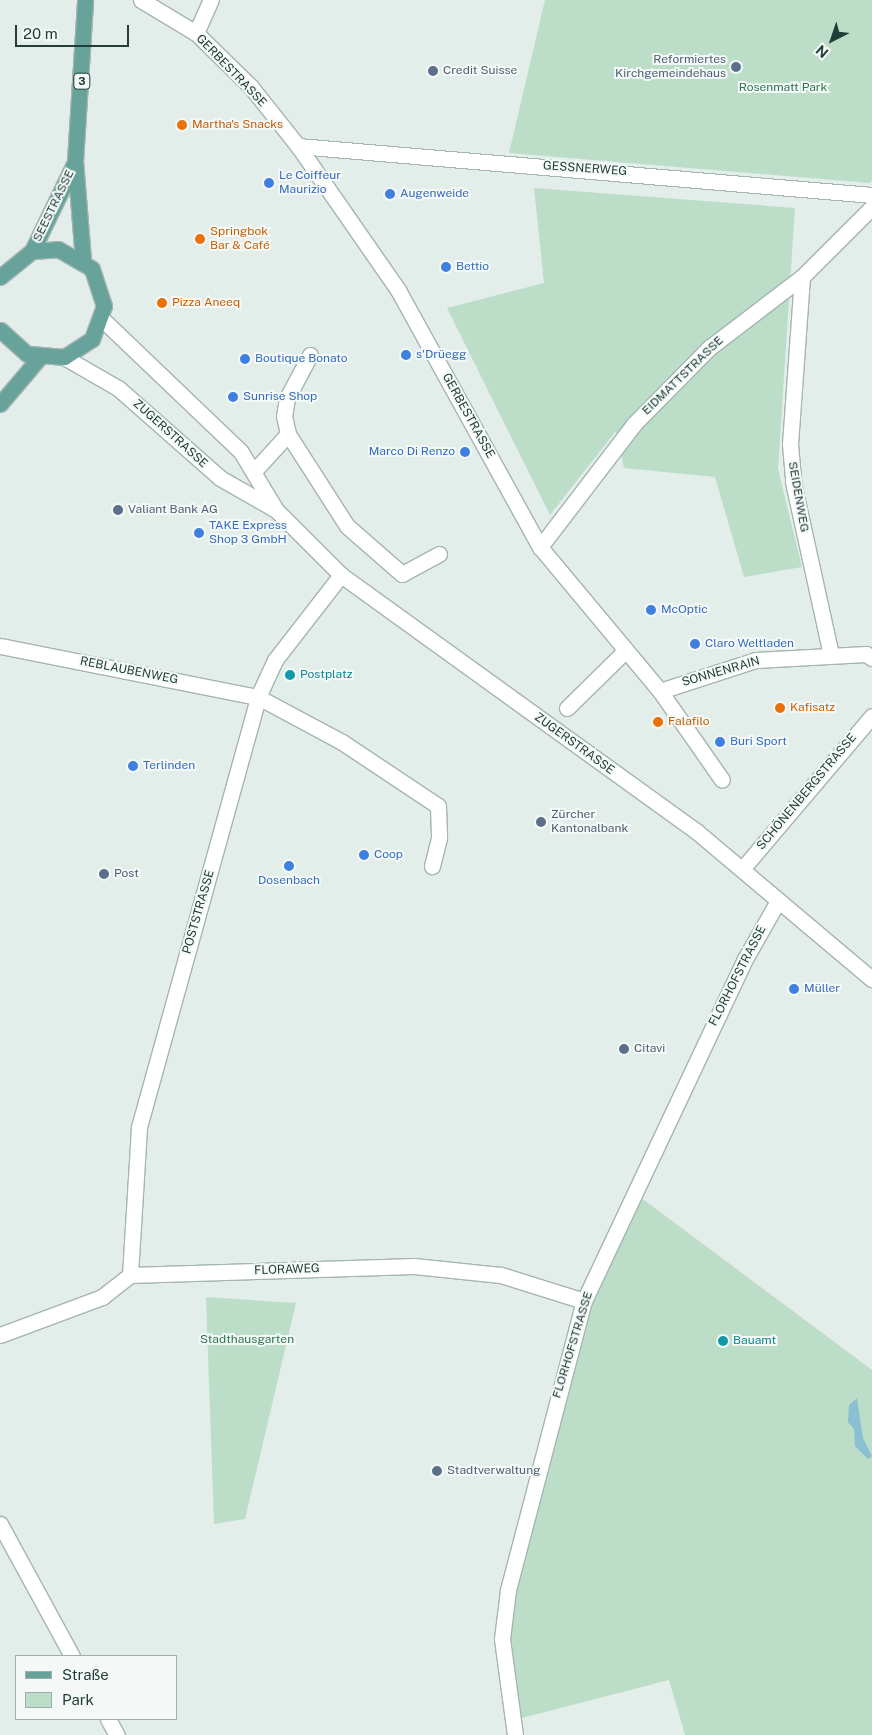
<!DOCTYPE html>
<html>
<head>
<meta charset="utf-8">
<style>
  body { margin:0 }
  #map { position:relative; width:872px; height:1735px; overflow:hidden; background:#e3edea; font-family:"Public Sans",sans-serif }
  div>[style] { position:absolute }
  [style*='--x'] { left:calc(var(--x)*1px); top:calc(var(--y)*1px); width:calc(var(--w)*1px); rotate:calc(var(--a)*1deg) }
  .green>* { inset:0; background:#bcdec9 }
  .water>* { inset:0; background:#8bbfd2 }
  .roads { filter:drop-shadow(1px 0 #a5b5b2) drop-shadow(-1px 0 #a5b5b2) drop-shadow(0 1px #a5b5b2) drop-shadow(0 -1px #a5b5b2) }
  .lane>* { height:15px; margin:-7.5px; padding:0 7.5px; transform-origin:7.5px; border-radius:7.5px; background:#fff }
  .street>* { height:15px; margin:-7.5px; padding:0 7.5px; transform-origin:7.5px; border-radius:7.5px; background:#fff }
  .secondary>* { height:15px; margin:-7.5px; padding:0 7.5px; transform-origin:7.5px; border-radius:7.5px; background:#fff }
  .primary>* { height:15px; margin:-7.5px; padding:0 7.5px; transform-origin:7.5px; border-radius:7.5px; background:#67a39a }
  .dots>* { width:14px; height:14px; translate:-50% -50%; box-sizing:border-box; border:2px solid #f4f9f7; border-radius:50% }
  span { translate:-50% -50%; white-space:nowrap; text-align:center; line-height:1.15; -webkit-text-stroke:4px #f4f9f7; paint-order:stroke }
  .shield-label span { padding:1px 4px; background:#f4f9f7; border:1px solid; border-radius:4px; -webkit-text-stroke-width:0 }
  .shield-label { font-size:11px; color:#223e3a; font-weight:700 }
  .service-label { font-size:12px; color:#4e5e75 }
  .right { translate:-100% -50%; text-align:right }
  .left { translate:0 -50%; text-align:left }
  .street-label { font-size:12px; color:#223e3a }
  .park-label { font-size:12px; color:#2c7651 }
  .food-label { font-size:12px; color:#c56008 }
  .shop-label { font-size:12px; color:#366cbe }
  .culture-label { font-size:12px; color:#0d838f }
  .legend { position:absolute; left:15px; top:1655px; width:162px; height:65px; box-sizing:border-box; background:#f4f9f7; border:1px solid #a0aeab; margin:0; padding:6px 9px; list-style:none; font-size:15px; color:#223e3a }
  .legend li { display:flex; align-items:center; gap:10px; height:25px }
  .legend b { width:25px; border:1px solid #a0aeab }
  .north { position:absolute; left:807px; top:15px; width:50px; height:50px; -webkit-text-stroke:4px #f4f9f7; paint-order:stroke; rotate:221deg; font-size:14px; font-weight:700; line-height:20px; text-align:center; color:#223e3a }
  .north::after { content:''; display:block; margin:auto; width:18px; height:22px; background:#223e3a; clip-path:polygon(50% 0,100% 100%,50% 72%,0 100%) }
  .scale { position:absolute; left:15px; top:25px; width:114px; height:22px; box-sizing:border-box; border:2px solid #223e3a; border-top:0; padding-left:6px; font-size:15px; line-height:18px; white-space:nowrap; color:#223e3a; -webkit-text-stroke:4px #f4f9f7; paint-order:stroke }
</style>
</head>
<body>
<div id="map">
  <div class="green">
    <i style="clip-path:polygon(545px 0,872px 0,872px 180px,870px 183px,509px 153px)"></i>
    <i style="clip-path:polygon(534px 188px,795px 208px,778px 469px,802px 567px,744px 577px,715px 477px,624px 468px,616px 431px,550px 515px,447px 308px,544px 283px)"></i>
    <i style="clip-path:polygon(632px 1191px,872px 1370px,872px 1735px,685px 1735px,669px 1680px,518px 1719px,502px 1639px,561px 1383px)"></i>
    <i style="clip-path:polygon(206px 1297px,296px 1303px,245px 1519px,214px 1524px)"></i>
  </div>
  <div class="water">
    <i style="clip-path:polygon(857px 1398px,863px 1438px,872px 1456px,868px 1459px,855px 1446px,854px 1429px,848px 1422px,849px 1405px)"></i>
  </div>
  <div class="roads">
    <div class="lane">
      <i style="--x:310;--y:355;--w:49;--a:118.1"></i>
      <i style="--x:287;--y:398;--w:18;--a:99"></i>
      <i style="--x:284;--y:416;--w:18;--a:77"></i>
      <i style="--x:288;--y:434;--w:109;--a:57.3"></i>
      <i style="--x:347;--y:526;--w:73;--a:41.1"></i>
      <i style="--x:402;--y:574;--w:42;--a:-28.4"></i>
      <i style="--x:255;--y:470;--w:49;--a:-47.5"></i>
      <i style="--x:258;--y:697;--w:95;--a:28.2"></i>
      <i style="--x:342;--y:742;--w:115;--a:33.7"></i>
      <i style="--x:438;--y:806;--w:32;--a:88"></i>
      <i style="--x:439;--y:838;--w:29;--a:104"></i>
    </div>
    <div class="street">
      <i style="--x:141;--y:0;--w:64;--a:31"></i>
      <i style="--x:196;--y:33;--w:77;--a:44.5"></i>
      <i style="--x:251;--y:87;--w:75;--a:51.5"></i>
      <i style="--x:298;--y:146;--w:175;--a:55.2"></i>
      <i style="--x:398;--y:290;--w:294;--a:61.1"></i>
      <i style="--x:540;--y:547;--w:187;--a:50.2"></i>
      <i style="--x:660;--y:691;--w:108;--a:55.1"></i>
      <i style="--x:196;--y:33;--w:36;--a:-66"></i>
      <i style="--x:298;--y:146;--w:576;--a:4.88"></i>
      <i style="--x:802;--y:277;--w:167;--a:94.1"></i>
      <i style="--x:790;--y:444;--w:38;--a:85"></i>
      <i style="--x:793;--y:482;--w:177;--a:77.6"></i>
      <i style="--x:540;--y:547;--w:155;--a:-52.6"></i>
      <i style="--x:634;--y:424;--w:107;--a:-45.4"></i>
      <i style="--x:709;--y:348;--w:117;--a:-37.4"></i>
      <i style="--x:802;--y:277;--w:99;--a:-45"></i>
      <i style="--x:0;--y:646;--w:263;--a:11.2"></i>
      <i style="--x:660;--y:691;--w:101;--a:-17.9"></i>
      <i style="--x:756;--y:660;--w:110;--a:-3.1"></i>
      <i style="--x:866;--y:654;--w:7;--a:34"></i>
      <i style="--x:567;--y:708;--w:80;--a:-44.5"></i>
      <i style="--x:130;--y:1275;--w:148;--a:-86.5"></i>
      <i style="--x:139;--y:1127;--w:446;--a:-74.5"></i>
      <i style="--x:258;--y:697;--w:41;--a:-65.3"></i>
      <i style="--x:275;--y:660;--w:108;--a:-52.2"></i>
      <i style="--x:0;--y:1335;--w:109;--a:-20.4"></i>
      <i style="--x:102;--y:1297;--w:36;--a:-38"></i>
      <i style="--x:130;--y:1275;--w:284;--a:-1.8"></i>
      <i style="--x:414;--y:1266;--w:87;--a:5.9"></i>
      <i style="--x:501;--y:1275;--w:87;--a:17.4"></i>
      <i style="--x:0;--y:1524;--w:150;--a:61.4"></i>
      <i style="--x:108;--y:1719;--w:18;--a:61"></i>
      <i style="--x:515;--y:1735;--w:97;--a:-97.7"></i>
      <i style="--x:502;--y:1639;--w:49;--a:-83"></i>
      <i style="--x:508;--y:1590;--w:299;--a:-75.3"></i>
      <i style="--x:584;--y:1301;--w:378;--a:-64.8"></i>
      <i style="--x:745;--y:959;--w:67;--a:-60.4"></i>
    </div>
    <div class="secondary">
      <i style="--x:102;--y:319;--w:192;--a:43.7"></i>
      <i style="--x:241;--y:452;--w:68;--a:58.9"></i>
      <i style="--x:276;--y:510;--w:92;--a:45"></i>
      <i style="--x:341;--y:575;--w:438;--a:35.8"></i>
      <i style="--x:696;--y:831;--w:230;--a:40.1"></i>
      <i style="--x:64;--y:357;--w:62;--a:29.9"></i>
      <i style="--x:118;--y:388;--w:136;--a:41.4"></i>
      <i style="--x:220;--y:478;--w:64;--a:29.7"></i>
      <i style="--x:743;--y:868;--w:199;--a:-49.7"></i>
    </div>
    <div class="primary">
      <i style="--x:32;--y:251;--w:99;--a:-64.2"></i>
      <i style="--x:83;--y:260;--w:99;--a:-94.6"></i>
      <i style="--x:75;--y:161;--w:161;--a:-86.4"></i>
      <i style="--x:0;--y:277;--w:41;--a:-39.1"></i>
      <i style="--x:32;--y:251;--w:26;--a:-4"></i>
      <i style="--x:58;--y:249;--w:39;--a:30"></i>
      <i style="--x:92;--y:269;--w:39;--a:72"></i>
      <i style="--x:104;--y:306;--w:35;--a:110"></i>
      <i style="--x:92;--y:339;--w:33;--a:147"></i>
      <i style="--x:64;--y:357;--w:37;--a:-175"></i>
      <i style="--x:27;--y:354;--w:36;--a:-138"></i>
      <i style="--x:0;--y:404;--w:60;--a:-49.7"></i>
    </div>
  </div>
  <div class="dots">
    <i style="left:736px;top:67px;background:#5c6f8a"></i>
    <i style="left:433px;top:71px;background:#5c6f8a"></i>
    <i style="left:182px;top:125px;background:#e8710a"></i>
    <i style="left:269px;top:183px;background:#3f7fe0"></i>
    <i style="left:390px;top:194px;background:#3f7fe0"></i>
    <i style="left:200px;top:239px;background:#e8710a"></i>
    <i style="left:446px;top:267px;background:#3f7fe0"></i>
    <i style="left:162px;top:303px;background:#e8710a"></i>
    <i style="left:406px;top:355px;background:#3f7fe0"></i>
    <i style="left:245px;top:359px;background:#3f7fe0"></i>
    <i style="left:233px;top:397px;background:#3f7fe0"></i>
    <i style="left:465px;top:452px;background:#3f7fe0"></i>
    <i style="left:118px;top:510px;background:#5c6f8a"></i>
    <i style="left:199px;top:533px;background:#3f7fe0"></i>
    <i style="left:651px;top:610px;background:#3f7fe0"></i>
    <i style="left:695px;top:644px;background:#3f7fe0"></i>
    <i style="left:290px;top:675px;background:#0f9aa8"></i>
    <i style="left:780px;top:708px;background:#e8710a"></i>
    <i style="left:658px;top:722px;background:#e8710a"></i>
    <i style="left:720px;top:742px;background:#3f7fe0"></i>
    <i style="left:133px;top:766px;background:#3f7fe0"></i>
    <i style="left:541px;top:822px;background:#5c6f8a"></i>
    <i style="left:364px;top:855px;background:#3f7fe0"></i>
    <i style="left:289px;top:866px;background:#3f7fe0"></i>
    <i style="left:104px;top:874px;background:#5c6f8a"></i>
    <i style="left:794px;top:989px;background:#3f7fe0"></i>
    <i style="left:624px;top:1049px;background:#5c6f8a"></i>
    <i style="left:723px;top:1341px;background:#0f9aa8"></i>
    <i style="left:437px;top:1471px;background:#5c6f8a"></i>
  </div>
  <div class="shield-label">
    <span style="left:82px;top:81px">3</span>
  </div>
  <div class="service-label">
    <span class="right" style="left:726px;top:67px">Reformiertes<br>Kirchgemeindehaus</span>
    <span class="left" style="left:443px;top:71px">Credit Suisse</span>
    <span class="left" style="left:128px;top:510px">Valiant Bank AG</span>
    <span class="left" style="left:551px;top:822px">Zürcher<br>Kantonalbank</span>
    <span class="left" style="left:114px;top:874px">Post</span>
    <span class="left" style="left:634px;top:1049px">Citavi</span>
    <span class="left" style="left:447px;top:1471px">Stadtverwaltung</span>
  </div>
  <div class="street-label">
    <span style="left:231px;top:71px;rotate:46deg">GERBESTRASSE</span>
    <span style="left:585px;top:169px;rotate:4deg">GESSNERWEG</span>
    <span style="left:54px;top:206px;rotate:-64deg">SEESTRASSE</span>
    <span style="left:683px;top:376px;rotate:-44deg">EIDMATTSTRASSE</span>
    <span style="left:468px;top:416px;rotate:61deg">GERBESTRASSE</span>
    <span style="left:170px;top:434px;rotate:42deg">ZUGERSTRASSE</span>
    <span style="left:798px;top:497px;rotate:80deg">SEIDENWEG</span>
    <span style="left:129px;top:671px;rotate:11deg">REBLAUBENWEG</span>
    <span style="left:721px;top:672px;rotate:-16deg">SONNENRAIN</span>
    <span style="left:574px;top:744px;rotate:36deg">ZUGERSTRASSE</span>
    <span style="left:807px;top:792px;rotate:-50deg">SCHÖNENBERGSTRASSE</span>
    <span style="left:199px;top:912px;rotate:-74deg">POSTSTRASSE</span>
    <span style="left:738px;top:976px;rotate:-63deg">FLORHOFSTRASSE</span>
    <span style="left:287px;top:1270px;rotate:-2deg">FLORAWEG</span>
    <span style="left:573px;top:1345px;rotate:-73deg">FLORHOFSTRASSE</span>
  </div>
  <div class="park-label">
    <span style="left:783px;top:88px">Rosenmatt Park</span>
    <span style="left:247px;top:1340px">Stadthausgarten</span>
  </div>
  <div class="food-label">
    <span class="left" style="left:192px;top:125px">Martha's Snacks</span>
    <span class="left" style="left:210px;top:239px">Springbok<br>Bar &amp; Café</span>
    <span class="left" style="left:172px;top:303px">Pizza Aneeq</span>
    <span class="left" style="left:790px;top:708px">Kafisatz</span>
    <span class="left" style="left:668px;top:722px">Falafilo</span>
  </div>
  <div class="shop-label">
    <span class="left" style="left:279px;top:183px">Le Coiffeur<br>Maurizio</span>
    <span class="left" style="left:400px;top:194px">Augenweide</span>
    <span class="left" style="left:456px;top:267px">Bettio</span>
    <span class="left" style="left:416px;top:355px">s'Drüegg</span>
    <span class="left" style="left:255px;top:359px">Boutique Bonato</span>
    <span class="left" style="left:243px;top:397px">Sunrise Shop</span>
    <span class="right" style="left:455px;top:452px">Marco Di Renzo</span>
    <span class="left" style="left:209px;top:533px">TAKE Express<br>Shop 3 GmbH</span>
    <span class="left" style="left:661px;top:610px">McOptic</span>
    <span class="left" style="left:705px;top:644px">Claro Weltladen</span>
    <span class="left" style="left:730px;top:742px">Buri Sport</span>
    <span class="left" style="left:143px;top:766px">Terlinden</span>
    <span class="left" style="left:374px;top:855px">Coop</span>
    <span style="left:289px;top:881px">Dosenbach</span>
    <span class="left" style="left:804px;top:989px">Müller</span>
  </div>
  <div class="culture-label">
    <span class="left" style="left:300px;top:675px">Postplatz</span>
    <span class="left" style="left:733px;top:1341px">Bauamt</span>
  </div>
  <ul class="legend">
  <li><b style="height:6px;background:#67a39a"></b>Straße</li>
  <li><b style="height:14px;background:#bcdec9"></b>Park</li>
  </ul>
  <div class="north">N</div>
  <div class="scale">20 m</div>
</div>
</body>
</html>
